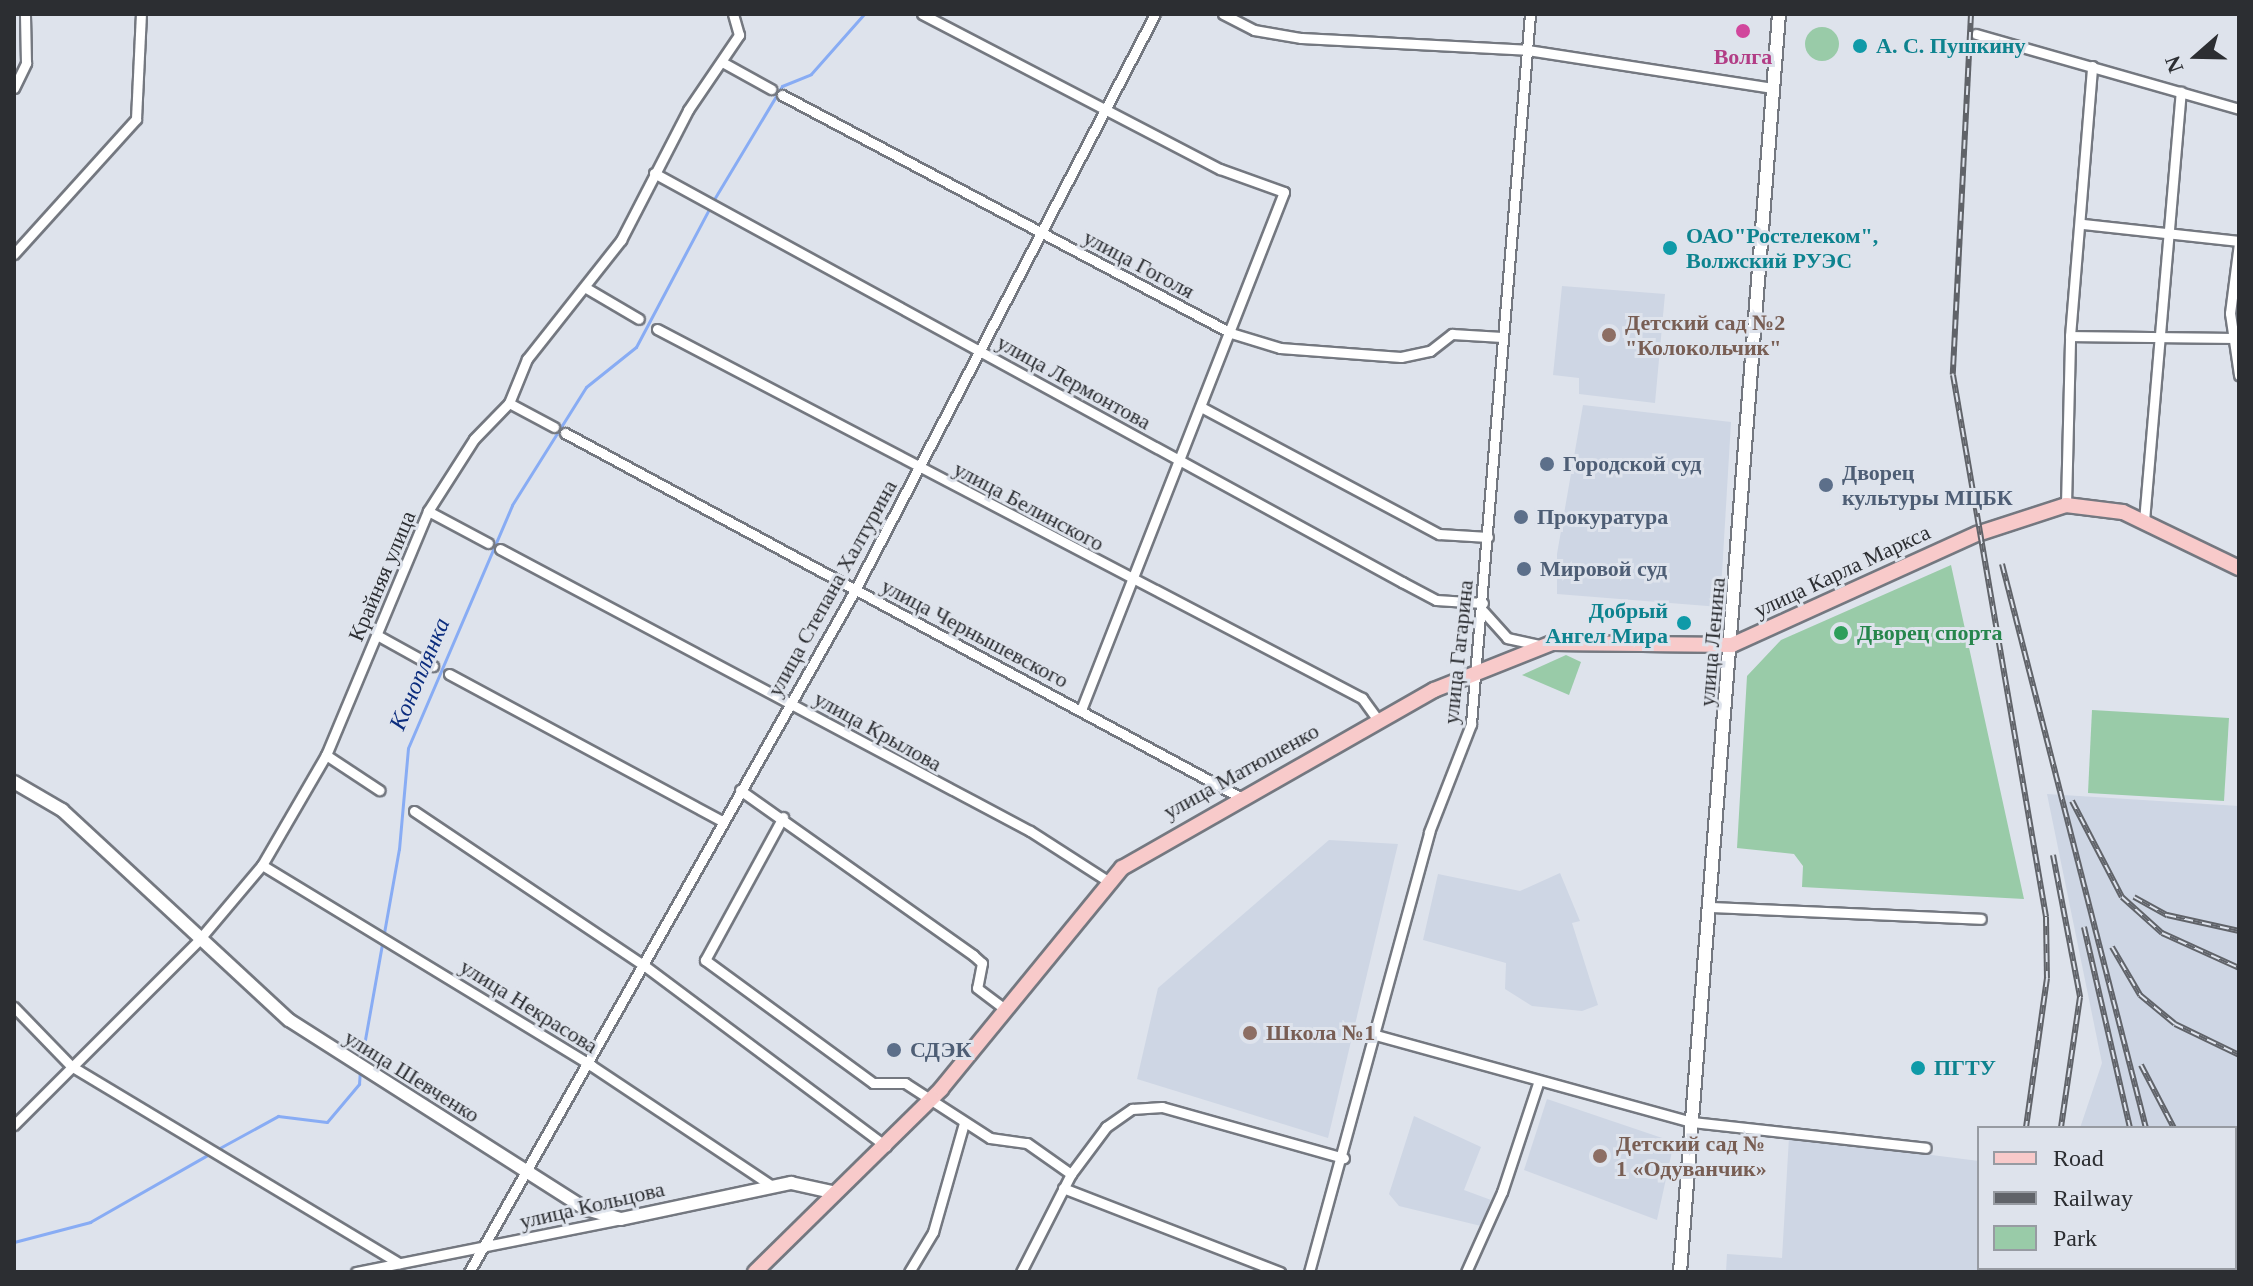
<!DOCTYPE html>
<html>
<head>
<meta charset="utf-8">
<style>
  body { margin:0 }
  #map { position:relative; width:2253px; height:1286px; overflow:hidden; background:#dee3ec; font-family:"Times New Roman",serif }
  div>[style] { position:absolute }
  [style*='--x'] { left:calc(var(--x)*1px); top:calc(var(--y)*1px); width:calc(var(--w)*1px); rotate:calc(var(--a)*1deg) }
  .built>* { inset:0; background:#ced6e4 }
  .green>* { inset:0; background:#99cba8 }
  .round { border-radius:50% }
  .stream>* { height:3px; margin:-1.5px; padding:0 1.5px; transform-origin:1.5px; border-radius:1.5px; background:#88acf4 }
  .roads { filter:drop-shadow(2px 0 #747880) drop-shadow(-2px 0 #747880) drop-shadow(0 2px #747880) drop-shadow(0 -2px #747880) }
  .street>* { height:9px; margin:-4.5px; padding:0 4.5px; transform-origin:4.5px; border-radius:4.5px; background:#fff }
  .secondary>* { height:12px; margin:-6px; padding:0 6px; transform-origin:6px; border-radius:6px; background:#fff }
  .primary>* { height:14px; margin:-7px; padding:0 7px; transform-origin:7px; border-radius:7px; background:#f8caca }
  .rail>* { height:6px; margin-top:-3px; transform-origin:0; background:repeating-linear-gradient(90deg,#dee3ec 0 9px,#606369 0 18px); box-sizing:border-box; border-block:2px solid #606369 }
  .dots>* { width:22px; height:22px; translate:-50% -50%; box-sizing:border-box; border:4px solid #dee3ec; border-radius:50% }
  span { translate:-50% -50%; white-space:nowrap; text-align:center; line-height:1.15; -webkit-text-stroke:6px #dee3ec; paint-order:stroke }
  .culture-label { font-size:22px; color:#0d838f; font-weight:700 }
  .left { translate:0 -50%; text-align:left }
  .right { translate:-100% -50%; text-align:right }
  .hotel-label { font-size:22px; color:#b23c85; font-weight:700 }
  .street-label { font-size:22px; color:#2c2e32 }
  .education-label { font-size:22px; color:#785e54; font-weight:700 }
  .service-label { font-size:22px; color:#4e5e75; font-weight:700 }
  .leisure-label { font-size:22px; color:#27864d; font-weight:700 }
  .water-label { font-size:24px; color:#0c2d7e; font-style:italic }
  .frame { position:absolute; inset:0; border:16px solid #2c2e32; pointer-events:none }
  .legend { position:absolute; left:1977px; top:1126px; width:260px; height:144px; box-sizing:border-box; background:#dee3ec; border:2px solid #979ba2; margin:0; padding:10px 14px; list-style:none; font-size:24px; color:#2c2e32 }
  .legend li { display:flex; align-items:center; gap:16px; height:40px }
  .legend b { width:40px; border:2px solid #979ba2 }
  .north { position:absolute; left:2157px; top:16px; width:80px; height:80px; -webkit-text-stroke:6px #dee3ec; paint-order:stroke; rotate:250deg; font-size:22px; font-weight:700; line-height:32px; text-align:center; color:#2c2e32 }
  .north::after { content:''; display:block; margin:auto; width:28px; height:36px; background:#2c2e32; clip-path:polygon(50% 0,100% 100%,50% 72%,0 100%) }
</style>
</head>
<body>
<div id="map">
  <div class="built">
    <i style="clip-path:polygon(1562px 286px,1665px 294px,1655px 403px,1579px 394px,1579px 378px,1553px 375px)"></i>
    <i style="clip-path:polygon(1583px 405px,1731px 422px,1720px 607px,1557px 594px,1557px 554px)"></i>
    <i style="clip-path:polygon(2047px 794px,2239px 806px,2239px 1272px,2030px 1272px,2235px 1268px,2235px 1128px,2080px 1128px,2102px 1063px)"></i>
    <i style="clip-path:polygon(1329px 840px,1398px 844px,1328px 1138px,1137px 1079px,1158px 988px)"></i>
    <i style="clip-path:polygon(1560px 873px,1580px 921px,1572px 923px,1598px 1005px,1582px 1011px,1532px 1006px,1505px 989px,1506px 963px,1423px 940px,1438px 874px,1520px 891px)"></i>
    <i style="clip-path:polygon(1547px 1099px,1674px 1142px,1657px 1220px,1524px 1170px)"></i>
    <i style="clip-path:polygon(1414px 1116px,1481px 1147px,1464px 1190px,1491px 1200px,1481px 1226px,1399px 1206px,1389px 1194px)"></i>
    <i style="clip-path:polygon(1789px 1137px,1979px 1161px,1982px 1272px,1726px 1272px,1727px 1254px,1782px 1258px)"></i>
  </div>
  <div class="green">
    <i class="round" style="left:1805px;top:27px;width:34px;height:34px"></i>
    <i style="clip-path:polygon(1951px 565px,2024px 899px,1802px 887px,1803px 866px,1794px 854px,1737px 848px,1747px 676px,1781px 640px)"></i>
    <i style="clip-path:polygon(1566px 655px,1581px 662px,1569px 695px,1522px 675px)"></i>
    <i style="clip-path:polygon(2092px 710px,2229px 718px,2224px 801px,2088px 793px)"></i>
  </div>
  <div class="stream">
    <i style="--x:713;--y:201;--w:134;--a:-59"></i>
    <i style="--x:782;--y:86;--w:31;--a:-22"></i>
    <i style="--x:811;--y:74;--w:80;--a:-48.5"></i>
    <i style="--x:361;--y:1062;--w:216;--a:-79.9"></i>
    <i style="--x:399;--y:849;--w:101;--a:-84.9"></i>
    <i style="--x:408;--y:748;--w:264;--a:-66.8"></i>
    <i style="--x:512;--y:505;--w:139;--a:-57.9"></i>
    <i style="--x:586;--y:387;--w:64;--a:-38.7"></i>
    <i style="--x:636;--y:347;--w:158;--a:-62.1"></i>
    <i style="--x:216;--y:1150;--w:71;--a:-28.7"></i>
    <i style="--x:278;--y:1116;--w:49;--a:7"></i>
    <i style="--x:327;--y:1122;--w:50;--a:-49.9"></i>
    <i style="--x:359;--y:1084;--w:14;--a:-86"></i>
    <i style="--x:14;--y:1242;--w:79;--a:-14.7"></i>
    <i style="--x:90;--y:1222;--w:137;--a:-29.7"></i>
  </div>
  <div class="roads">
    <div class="street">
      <i style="--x:922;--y:14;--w:336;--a:27.5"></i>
      <i style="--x:1220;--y:169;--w:68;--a:19.8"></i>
      <i style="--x:1284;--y:192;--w:556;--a:111.4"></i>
      <i style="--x:1223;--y:14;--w:35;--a:27"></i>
      <i style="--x:1254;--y:30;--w:48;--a:9.7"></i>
      <i style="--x:1301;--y:38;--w:226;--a:3"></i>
      <i style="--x:1527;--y:50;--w:249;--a:8.8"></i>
      <i style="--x:1976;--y:34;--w:273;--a:15.9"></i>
      <i style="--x:724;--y:63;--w:54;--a:29"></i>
      <i style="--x:14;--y:88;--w:28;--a:-64"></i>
      <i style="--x:26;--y:63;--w:49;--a:-91.2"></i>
      <i style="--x:782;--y:95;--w:508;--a:27.93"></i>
      <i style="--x:1231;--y:333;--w:51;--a:17"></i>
      <i style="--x:1280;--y:348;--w:121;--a:4.3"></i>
      <i style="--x:1401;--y:357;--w:30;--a:-12"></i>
      <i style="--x:1430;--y:351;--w:28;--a:-38"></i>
      <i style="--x:1452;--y:334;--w:50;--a:3.4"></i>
      <i style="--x:654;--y:173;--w:853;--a:28.67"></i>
      <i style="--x:1402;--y:582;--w:38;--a:28"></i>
      <i style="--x:1436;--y:600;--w:47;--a:3.7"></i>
      <i style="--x:2083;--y:224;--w:157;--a:6.2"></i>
      <i style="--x:2239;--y:243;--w:71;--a:97.3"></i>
      <i style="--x:2230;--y:313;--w:63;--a:81.7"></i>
      <i style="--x:14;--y:254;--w:182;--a:-47.9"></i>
      <i style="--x:136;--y:119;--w:105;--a:-87.3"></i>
      <i style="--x:586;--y:288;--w:61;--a:30.3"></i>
      <i style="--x:657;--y:329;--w:796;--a:27.63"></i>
      <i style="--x:1362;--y:698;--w:27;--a:54"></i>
      <i style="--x:2070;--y:336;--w:161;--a:0.7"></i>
      <i style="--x:509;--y:403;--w:51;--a:28.1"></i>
      <i style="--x:1201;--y:407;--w:270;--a:28.1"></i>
      <i style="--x:1439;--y:534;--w:49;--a:3.5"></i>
      <i style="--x:565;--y:433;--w:767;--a:28.34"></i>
      <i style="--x:2066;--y:505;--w:169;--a:-88.6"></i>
      <i style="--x:2070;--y:336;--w:271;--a:-85.3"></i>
      <i style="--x:428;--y:511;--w:68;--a:28.1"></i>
      <i style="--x:2144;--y:521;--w:431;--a:-85.1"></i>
      <i style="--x:500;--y:549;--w:600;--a:28.02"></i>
      <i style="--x:1030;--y:831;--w:93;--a:32.7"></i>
      <i style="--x:1483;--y:611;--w:36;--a:48"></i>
      <i style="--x:1507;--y:638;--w:35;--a:12"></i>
      <i style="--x:377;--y:635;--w:64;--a:29"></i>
      <i style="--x:449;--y:674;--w:310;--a:28.3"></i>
      <i style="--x:326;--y:755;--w:64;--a:33.4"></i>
      <i style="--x:740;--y:790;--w:286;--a:35.3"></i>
      <i style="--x:973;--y:955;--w:12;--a:42"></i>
      <i style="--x:982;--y:963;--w:25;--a:101"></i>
      <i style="--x:977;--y:988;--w:35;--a:37"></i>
      <i style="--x:414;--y:811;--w:278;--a:33.9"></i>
      <i style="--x:645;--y:966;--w:301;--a:36.8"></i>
      <i style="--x:783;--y:817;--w:163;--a:118.6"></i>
      <i style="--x:705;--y:960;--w:208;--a:36.2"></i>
      <i style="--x:873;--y:1083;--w:32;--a:0"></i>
      <i style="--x:905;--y:1083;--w:101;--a:32.9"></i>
      <i style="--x:990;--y:1138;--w:37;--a:8"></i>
      <i style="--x:1027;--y:1143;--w:54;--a:35.2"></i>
      <i style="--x:262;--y:865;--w:386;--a:31.3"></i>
      <i style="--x:592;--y:1066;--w:216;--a:33.7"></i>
      <i style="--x:1710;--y:907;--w:271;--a:2.5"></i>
      <i style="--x:14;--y:1007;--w:82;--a:46"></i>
      <i style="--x:71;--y:1066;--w:383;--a:31"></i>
      <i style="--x:1376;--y:1035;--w:328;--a:15.4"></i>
      <i style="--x:1692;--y:1122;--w:235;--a:6.3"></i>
      <i style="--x:14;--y:1125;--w:260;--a:-45"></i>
      <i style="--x:198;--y:941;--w:99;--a:-49.9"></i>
      <i style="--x:262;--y:865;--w:127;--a:-59.8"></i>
      <i style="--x:326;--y:755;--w:264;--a:-67.3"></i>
      <i style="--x:428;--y:511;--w:85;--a:-57.4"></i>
      <i style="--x:474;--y:439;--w:50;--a:-45.8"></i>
      <i style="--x:509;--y:403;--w:48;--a:-67.8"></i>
      <i style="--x:527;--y:359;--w:152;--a:-51.7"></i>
      <i style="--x:621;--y:240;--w:146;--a:-62.7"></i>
      <i style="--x:688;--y:110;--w:91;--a:-55.8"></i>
      <i style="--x:739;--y:35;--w:22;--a:-106"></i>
      <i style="--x:1063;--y:1188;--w:233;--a:21.2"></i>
      <i style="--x:356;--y:1272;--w:270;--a:-11.3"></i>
      <i style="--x:469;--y:1272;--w:784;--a:-60.49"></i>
      <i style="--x:855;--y:590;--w:649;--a:-62.49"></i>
      <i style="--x:909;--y:1272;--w:47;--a:-59"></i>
      <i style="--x:933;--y:1232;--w:113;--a:-74.1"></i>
      <i style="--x:1021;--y:1272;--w:110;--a:-63"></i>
      <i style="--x:1071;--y:1174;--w:59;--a:-53.3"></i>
      <i style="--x:1106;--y:1127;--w:32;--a:-35"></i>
      <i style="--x:1132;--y:1109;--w:30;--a:-4"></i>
      <i style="--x:1162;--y:1107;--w:189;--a:15.7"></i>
      <i style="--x:1309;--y:1272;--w:456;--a:-74.7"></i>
      <i style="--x:1429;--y:832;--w:116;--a:-68.7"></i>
      <i style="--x:1471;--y:724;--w:712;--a:-85.25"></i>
      <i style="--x:1466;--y:1272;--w:88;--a:-65.8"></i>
      <i style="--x:1502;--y:1192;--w:115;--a:-71.7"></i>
    </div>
    <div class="secondary">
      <i style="--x:14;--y:782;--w:56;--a:30.3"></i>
      <i style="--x:62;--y:810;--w:309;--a:42.8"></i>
      <i style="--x:289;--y:1020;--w:352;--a:32.5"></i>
      <i style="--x:586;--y:1209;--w:36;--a:16"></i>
      <i style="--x:621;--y:1219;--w:174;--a:-12"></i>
      <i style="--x:791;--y:1183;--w:46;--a:12.5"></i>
      <i style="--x:1680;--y:1272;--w:1262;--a:-85.5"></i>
    </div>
    <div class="primary">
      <i style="--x:755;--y:1272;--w:261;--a:-44.5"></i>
      <i style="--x:941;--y:1089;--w:286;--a:-50.7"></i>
      <i style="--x:1122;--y:868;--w:359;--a:-29.7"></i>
      <i style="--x:1434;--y:690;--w:127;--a:-21.7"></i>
      <i style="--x:1552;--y:643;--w:180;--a:0.6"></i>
      <i style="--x:1732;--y:645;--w:269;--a:-24.4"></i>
      <i style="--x:1977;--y:534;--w:94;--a:-18"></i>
      <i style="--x:2066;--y:505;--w:57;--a:7"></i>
      <i style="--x:2123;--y:512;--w:129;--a:25.8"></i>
    </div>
  </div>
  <div class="rail">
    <i style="--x:1971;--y:14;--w:361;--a:92.9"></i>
    <i style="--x:1953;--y:375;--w:550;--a:80.26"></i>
    <i style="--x:2046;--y:917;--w:61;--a:89.1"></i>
    <i style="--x:2047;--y:978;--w:151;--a:98"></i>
    <i style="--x:2002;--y:564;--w:582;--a:75.68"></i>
    <i style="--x:2072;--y:801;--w:108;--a:62.5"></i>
    <i style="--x:2122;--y:897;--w:54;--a:42"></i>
    <i style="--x:2162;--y:933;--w:85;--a:24.4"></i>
    <i style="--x:2053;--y:855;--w:145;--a:79.2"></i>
    <i style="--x:2080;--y:997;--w:132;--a:98.3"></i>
    <i style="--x:2134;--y:897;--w:38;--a:29"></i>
    <i style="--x:2167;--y:915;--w:74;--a:12.5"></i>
    <i style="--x:2084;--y:927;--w:206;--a:77.1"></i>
    <i style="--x:2112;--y:947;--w:56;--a:59.7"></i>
    <i style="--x:2140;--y:995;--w:45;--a:39.6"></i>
    <i style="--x:2175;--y:1024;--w:71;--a:25.8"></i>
    <i style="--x:2141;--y:1065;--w:71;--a:62.4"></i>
    <i style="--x:2235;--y:1172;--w:4;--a:27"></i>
    <i style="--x:2235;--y:1234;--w:4;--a:27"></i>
    <i style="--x:2162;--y:1268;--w:4;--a:76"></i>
    <i style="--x:2180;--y:1268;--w:4;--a:76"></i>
    <i style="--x:2200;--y:1268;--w:5;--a:53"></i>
    <i style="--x:1997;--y:1272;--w:4;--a:-76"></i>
    <i style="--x:2037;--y:1272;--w:4;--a:-76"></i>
  </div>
  <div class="dots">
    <i style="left:1743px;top:31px;background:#d1479c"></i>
    <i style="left:1860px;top:46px;background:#0f9aa8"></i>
    <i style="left:1670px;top:248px;background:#0f9aa8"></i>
    <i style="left:1609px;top:335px;background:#8d6e63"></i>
    <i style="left:1547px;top:464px;background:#5c6f8a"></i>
    <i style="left:1826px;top:485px;background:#5c6f8a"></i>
    <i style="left:1521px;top:517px;background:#5c6f8a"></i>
    <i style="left:1524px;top:569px;background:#5c6f8a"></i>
    <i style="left:1684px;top:623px;background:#0f9aa8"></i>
    <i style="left:1841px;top:633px;background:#2e9e5b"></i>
    <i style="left:1250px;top:1033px;background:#8d6e63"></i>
    <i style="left:894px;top:1050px;background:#5c6f8a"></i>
    <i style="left:1918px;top:1068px;background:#0f9aa8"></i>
    <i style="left:1600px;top:1156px;background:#8d6e63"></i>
  </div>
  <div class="culture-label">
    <span class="left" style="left:1876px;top:46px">А. С. Пушкину</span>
    <span class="left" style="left:1686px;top:248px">ОАО"Ростелеком",<br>Волжский РУЭС</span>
    <span class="right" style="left:1668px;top:623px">Добрый<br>Ангел Мира</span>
    <span class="left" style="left:1934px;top:1068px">ПГТУ</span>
  </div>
  <div class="hotel-label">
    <span style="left:1743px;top:57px">Волга</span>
  </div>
  <div class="street-label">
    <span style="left:1139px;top:264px;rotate:28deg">улица Гоголя</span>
    <span style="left:1074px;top:382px;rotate:29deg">улица Лермонтова</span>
    <span style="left:1029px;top:506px;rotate:28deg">улица Белинского</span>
    <span style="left:1842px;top:571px;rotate:-25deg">улица Карла Маркса</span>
    <span style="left:382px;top:576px;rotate:-67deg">Крайняя улица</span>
    <span style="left:832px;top:588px;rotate:-61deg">улица Степана Халтурина</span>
    <span style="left:975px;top:633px;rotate:28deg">улица Чернышевского</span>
    <span style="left:1712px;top:642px;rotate:-85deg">улица Ленина</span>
    <span style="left:1458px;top:652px;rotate:-84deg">улица Гагарина</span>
    <span style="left:878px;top:731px;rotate:29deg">улица Крылова</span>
    <span style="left:1241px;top:771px;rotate:-29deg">улица Матюшенко</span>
    <span style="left:529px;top:1006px;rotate:32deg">улица Некрасова</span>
    <span style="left:412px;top:1076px;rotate:32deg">улица Шевченко</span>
    <span style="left:592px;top:1205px;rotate:-13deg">улица Кольцова</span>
  </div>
  <div class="education-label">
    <span class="left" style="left:1625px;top:335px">Детский сад №2<br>"Колокольчик"</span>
    <span class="left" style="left:1266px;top:1033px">Школа №1</span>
    <span class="left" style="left:1616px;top:1156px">Детский сад №<br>1 «Одуванчик»</span>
  </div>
  <div class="service-label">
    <span class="left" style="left:1563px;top:464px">Городской суд</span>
    <span class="left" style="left:1842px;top:485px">Дворец<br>культуры МЦБК</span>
    <span class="left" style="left:1537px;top:517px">Прокуратура</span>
    <span class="left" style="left:1540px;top:569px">Мировой суд</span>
    <span class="left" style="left:910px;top:1050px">СДЭК</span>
  </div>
  <div class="leisure-label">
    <span class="left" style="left:1857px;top:633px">Дворец спорта</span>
  </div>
  <div class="water-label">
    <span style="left:420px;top:674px;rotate:-67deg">Коноплянка</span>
  </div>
  <div class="frame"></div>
  <ul class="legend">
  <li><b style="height:10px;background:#f8caca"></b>Road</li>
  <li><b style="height:10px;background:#606369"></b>Railway</li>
  <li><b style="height:22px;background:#99cba8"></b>Park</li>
  </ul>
  <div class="north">N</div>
</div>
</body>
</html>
